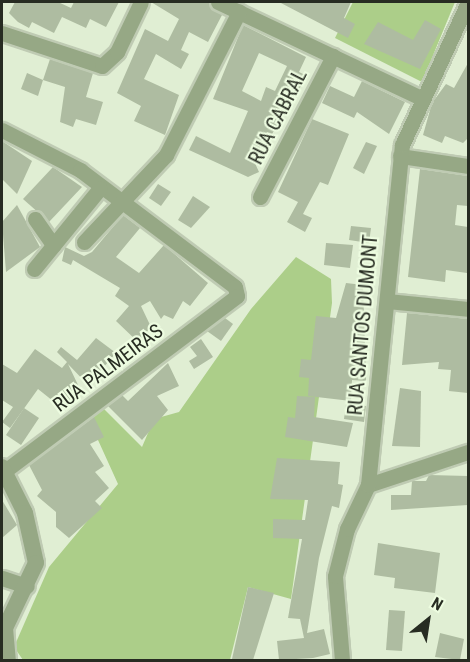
<!DOCTYPE html>
<html>
<head>
<meta charset="utf-8">
<style>
  body { margin:0 }
  #map { position:relative; width:470px; height:662px; overflow:hidden; background:#e0eed3; font-family:"Roboto Condensed",sans-serif }
  div>[style] { position:absolute }
  [style*='--x'] { left:calc(var(--x)*1px); top:calc(var(--y)*1px); width:calc(var(--w)*1px); rotate:calc(var(--a)*1deg) }
  .green>* { inset:0; background:#acce89 }
  .building>* { inset:0; background:#aebca1 }
  .roads { filter:drop-shadow(2px 0 #bfcbb3) drop-shadow(-2px 0 #bfcbb3) drop-shadow(0 2px #bfcbb3) drop-shadow(0 -2px #bfcbb3) }
  .minor>* { height:15px; margin:-7.5px; padding:0 7.5px; transform-origin:7.5px; border-radius:7.5px; background:#96a885 }
  .tertiary>* { height:16px; margin:-8px; padding:0 8px; transform-origin:8px; border-radius:8px; background:#96a885 }
  span { translate:-50% -50%; white-space:nowrap; text-align:center; line-height:1.15; -webkit-text-stroke:4.5px #edfce0; paint-order:stroke }
  .street-label { font-size:20px; color:#272c22 }
  .frame { position:absolute; inset:0; border:3px solid #272c22; pointer-events:none }
  .north { position:absolute; left:398px; top:590px; width:60px; height:60px; -webkit-text-stroke:4px #edfce0; paint-order:stroke; rotate:30deg; font-size:16px; font-weight:700; line-height:24px; text-align:center; color:#272c22 }
  .north::after { content:''; display:block; margin:auto; width:21px; height:27px; background:#272c22; clip-path:polygon(50% 0,100% 100%,50% 72%,0 100%) }
</style>
</head>
<body>
<div id="map">
  <div class="green">
    <i style="clip-path:polygon(353px 2px,455px 2px,422px 82px,335px 38px)"></i>
    <i style="clip-path:polygon(296px 257px,331px 279px,332px 303px,291px 599px,248px 587px,230px 660px,23px 660px,14px 647px,49px 567px,118px 484px,88px 418px,103px 408px,142px 447px,154px 419px,179px 412px,251px 309px)"></i>
  </div>
  <div class="building">
    <i style="clip-path:polygon(15px 2px,58px 2px,71px 8px,74px 2px,119px 2px,106px 27px,90px 19px,86px 28px,62px 17px,54px 33px,32px 22px,29px 28px,18px 22px,9px 13px)"></i>
    <i style="clip-path:polygon(151px 2px,208px 2px,222px 15px,208px 42px,189px 32px,181px 50px,189px 54px,181px 69px,156px 54px,144px 79px,179px 95px,165px 135px,134px 121px,141px 106px,117px 93px,145px 29px,168px 41px,179px 19px)"></i>
    <i style="clip-path:polygon(279px 2px,351px 2px,344px 18px,355px 24px,348px 38px)"></i>
    <i style="clip-path:polygon(425px 20px,441px 29px,420px 69px,364px 44px,378px 22px,413px 40px)"></i>
    <i style="clip-path:polygon(evenodd,243px 25px,306px 57px,299px 72px,307px 76px,272px 134px,267px 132px,254px 161px,259px 172px,248px 177px,189px 150px,196px 136px,230px 153px,248px 111px,213px 99px,243px 25px,259px 53px,287px 66px,275px 91px,266px 87px,261px 101px,242px 91px,259px 53px)"></i>
    <i style="clip-path:polygon(50px 59px,93px 73px,86px 97px,103px 102px,96px 125px,76px 119px,73px 127px,60px 122px,65px 87px,43px 80px)"></i>
    <i style="clip-path:polygon(468px 63px,468px 138px,463px 143px,445px 136px,442px 143px,423px 135px,432px 103px,446px 84px,454px 88px)"></i>
    <i style="clip-path:polygon(27px 73px,43px 80px,38px 96px,21px 89px)"></i>
    <i style="clip-path:polygon(362px 81px,405px 102px,389px 134px,357px 112px,354px 118px,322px 103px,330px 86px,354px 97px)"></i>
    <i style="clip-path:polygon(312px 119px,349px 134px,328px 185px,320px 182px,303px 214px,312px 218px,305px 232px,287px 222px,298px 202px,278px 192px)"></i>
    <i style="clip-path:polygon(2px 141px,32px 161px,17px 194px,2px 179px)"></i>
    <i style="clip-path:polygon(366px 142px,377px 146px,364px 174px,353px 168px)"></i>
    <i style="clip-path:polygon(53px 167px,82px 187px,49px 222px,23px 199px)"></i>
    <i style="clip-path:polygon(420px 169px,468px 176px,468px 206px,457px 205px,455px 225px,468px 227px,467px 273px,446px 270px,445px 282px,408px 277px)"></i>
    <i style="clip-path:polygon(158px 184px,171px 192px,161px 206px,149px 198px)"></i>
    <i style="clip-path:polygon(193px 196px,210px 207px,191px 228px,178px 220px)"></i>
    <i style="clip-path:polygon(17px 205px,40px 247px,6px 272px,2px 222px)"></i>
    <i style="clip-path:polygon(123px 215px,140px 228px,116px 257px,139px 273px,164px 245px,208px 283px,190px 306px,183px 301px,173px 319px,164px 315px,161px 319px,150px 301px,141px 306px,151px 327px,138px 342px,116px 321px,129px 306px,115px 296px,120px 288px,73px 260px,71px 265px,62px 261px,65px 247px,84px 256px,92px 252px)"></i>
    <i style="clip-path:polygon(351px 226px,371px 228px,369px 243px,349px 240px)"></i>
    <i style="clip-path:polygon(326px 243px,353px 245px,350px 268px,324px 265px)"></i>
    <i style="clip-path:polygon(346px 283px,363px 285px,366px 381px,352px 380px,351px 401px,308px 396px,309px 378px,299px 377px,301px 359px,311px 360px,316px 316px,336px 318px)"></i>
    <i style="clip-path:polygon(407px 313px,468px 319px,468px 393px,449px 391px,451px 370px,438px 369px,439px 362px,402px 365px)"></i>
    <i style="clip-path:polygon(225px 318px,233px 324px,221px 341px,207px 331px)"></i>
    <i style="clip-path:polygon(96px 338px,116px 353px,88px 385px,68px 364px,79px 387px,63px 409px,38px 389px,10px 428px,2px 422px,13px 407px,2px 400px,2px 364px,17px 373px,35px 349px,62px 368px,67px 362px,57px 352px,61px 347px,77px 360px)"></i>
    <i style="clip-path:polygon(201px 339px,213px 357px,194px 369px,189px 361px,197px 356px,190px 347px)"></i>
    <i style="clip-path:polygon(168px 363px,179px 386px,157px 396px,168px 410px,142px 440px,108px 406px,122px 395px,128px 401px)"></i>
    <i style="clip-path:polygon(400px 388px,421px 391px,420px 447px,392px 446px)"></i>
    <i style="clip-path:polygon(297px 396px,315px 397px,314px 417px,353px 423px,347px 447px,285px 437px,288px 417px,295px 418px)"></i>
    <i style="clip-path:polygon(346px 403px,366px 406px,364px 422px,344px 419px)"></i>
    <i style="clip-path:polygon(24px 408px,39px 418px,21px 445px,6px 435px)"></i>
    <i style="clip-path:polygon(94px 417px,104px 437px,90px 444px,104px 466px,95px 472px,109px 488px,95px 501px,102px 508px,69px 538px,56px 527px,56px 512px,37px 496px,42px 490px,29px 465px)"></i>
    <i style="clip-path:polygon(277px 458px,340px 462px,338px 484px,343px 485px,339px 508px,332px 506px,319px 558px,307px 633px,324px 629px,330px 654px,313px 658px,279px 660px,277px 641px,304px 638px,300px 619px,288px 618px,302px 539px,273px 538px,273px 519px,305px 520px,308px 500px,270px 499px)"></i>
    <i style="clip-path:polygon(429px 475px,468px 476px,468px 505px,391px 510px,391px 495px,411px 495px,412px 481px,426px 481px)"></i>
    <i style="clip-path:polygon(2px 500px,17px 525px,2px 538px)"></i>
    <i style="clip-path:polygon(378px 543px,440px 553px,435px 593px,394px 588px,395px 578px,374px 575px)"></i>
    <i style="clip-path:polygon(248px 587px,274px 593px,253px 660px,232px 659px)"></i>
    <i style="clip-path:polygon(389px 610px,405px 611px,402px 651px,386px 650px)"></i>
    <i style="clip-path:polygon(440px 633px,464px 639px,460px 660px,435px 657px)"></i>
  </div>
  <div class="roads">
    <div class="minor">
      <i style="--x:218;--y:2;--w:227;--a:25.3"></i>
      <i style="--x:2;--y:33;--w:105;--a:18.3"></i>
      <i style="--x:102;--y:66;--w:21;--a:-43"></i>
      <i style="--x:117;--y:52;--w:55;--a:-64.4"></i>
      <i style="--x:2;--y:130;--w:88;--a:27.1"></i>
      <i style="--x:80;--y:170;--w:194;--a:37"></i>
      <i style="--x:235;--y:287;--w:9;--a:77"></i>
      <i style="--x:237;--y:296;--w:291;--a:143"></i>
      <i style="--x:400;--y:156;--w:69;--a:8.4"></i>
      <i style="--x:260;--y:197;--w:159;--a:-62.6"></i>
      <i style="--x:35;--y:219;--w:32;--a:55"></i>
      <i style="--x:84;--y:242;--w:120;--a:-46.7"></i>
      <i style="--x:166;--y:155;--w:161;--a:-63"></i>
      <i style="--x:34;--y:269;--w:104;--a:-50.8"></i>
      <i style="--x:387;--y:301;--w:81;--a:5.6"></i>
      <i style="--x:368;--y:485;--w:105;--a:-18.3"></i>
      <i style="--x:2;--y:578;--w:26;--a:18"></i>
      <i style="--x:342;--y:660;--w:84;--a:-94.8"></i>
      <i style="--x:335;--y:576;--w:49;--a:-75.7"></i>
      <i style="--x:347;--y:529;--w:49;--a:-64.5"></i>
      <i style="--x:368;--y:485;--w:342;--a:-84.3"></i>
      <i style="--x:402;--y:145;--w:157;--a:-65.2"></i>
    </div>
    <div class="tertiary">
      <i style="--x:2;--y:467;--w:51;--a:63.4"></i>
      <i style="--x:25;--y:513;--w:51;--a:77.6"></i>
      <i style="--x:36;--y:563;--w:72;--a:115.5"></i>
      <i style="--x:5;--y:628;--w:32;--a:85"></i>
    </div>
  </div>
  <div class="street-label">
    <span style="left:278px;top:117px;rotate:-63deg">RUA CABRAL</span>
    <span style="left:363px;top:325px;rotate:-85deg">RUA SANTOS DUMONT</span>
    <span style="left:108px;top:368px;rotate:-37deg">RUA PALMEIRAS</span>
  </div>
  <div class="frame"></div>
  <div class="north">N</div>
</div>
</body>
</html>
